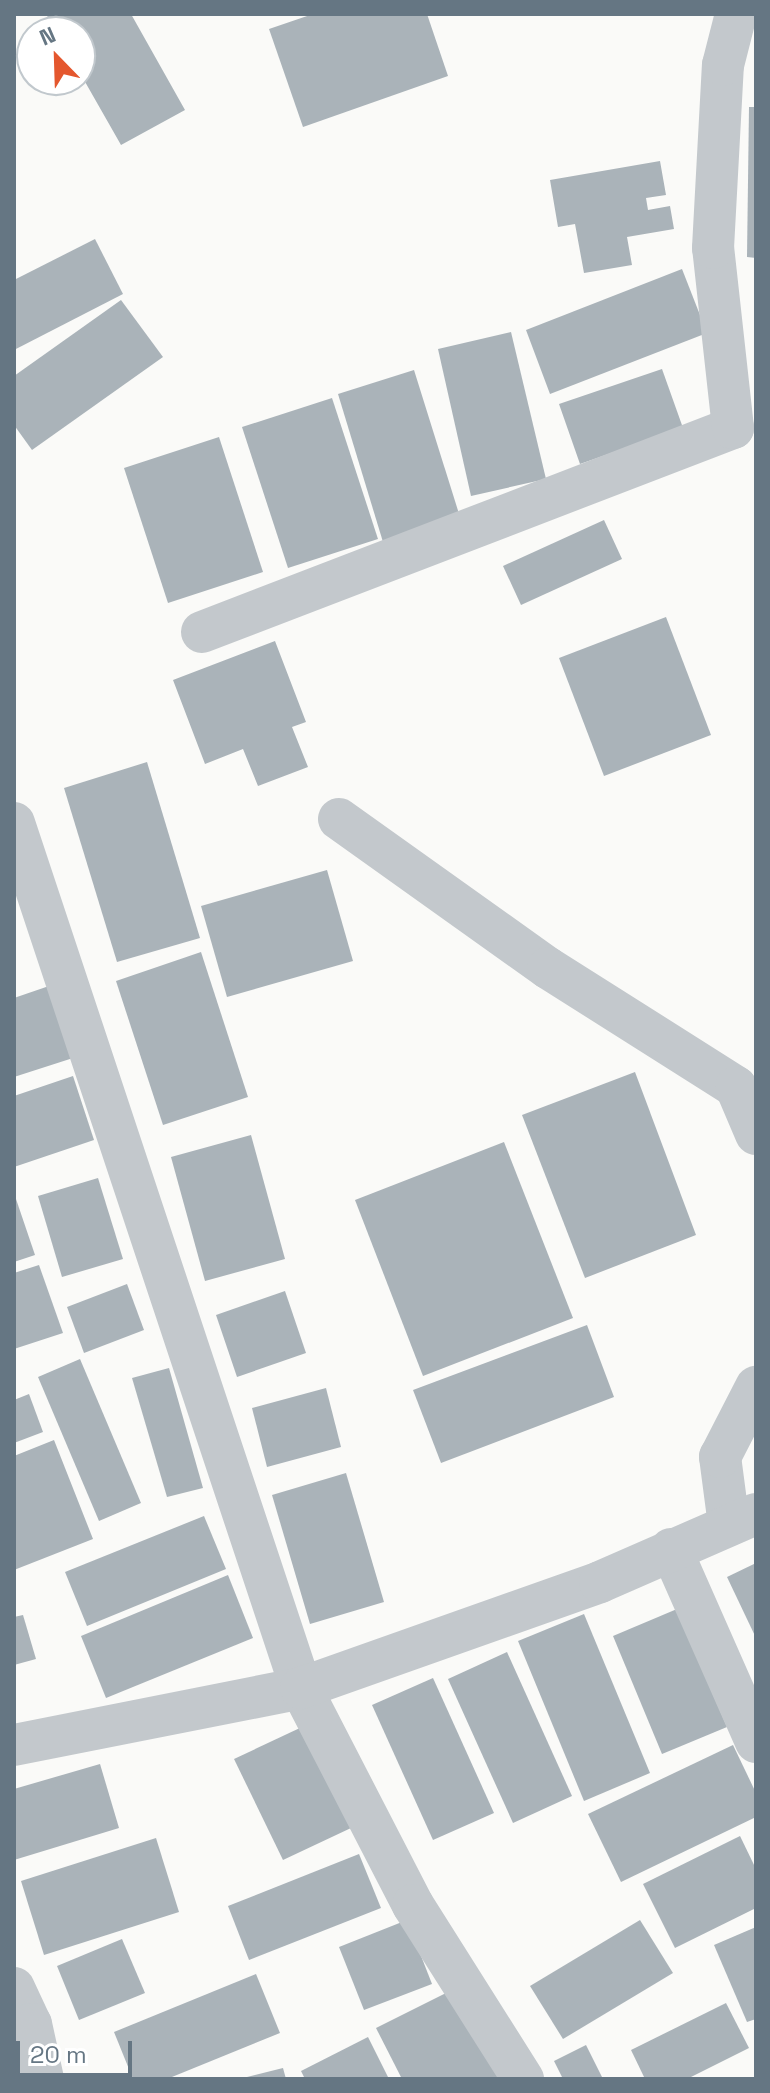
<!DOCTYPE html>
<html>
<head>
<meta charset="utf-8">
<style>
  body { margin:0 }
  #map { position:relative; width:770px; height:2093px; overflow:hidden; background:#fafaf8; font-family:"Space Grotesk",sans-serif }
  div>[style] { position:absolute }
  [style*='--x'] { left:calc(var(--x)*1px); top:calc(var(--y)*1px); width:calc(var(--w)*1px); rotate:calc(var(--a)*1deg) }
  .building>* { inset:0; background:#aab3b9 }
  .street>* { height:42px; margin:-21px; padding:0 21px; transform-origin:21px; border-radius:21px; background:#c3c8cc }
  span { translate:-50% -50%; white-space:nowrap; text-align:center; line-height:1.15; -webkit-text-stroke:8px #fff; paint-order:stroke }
  .frame { position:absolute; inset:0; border:16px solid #657683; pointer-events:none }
  .north { position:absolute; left:16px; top:16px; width:80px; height:80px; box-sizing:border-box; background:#fff; border:2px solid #c1c8cd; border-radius:50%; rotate:337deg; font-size:22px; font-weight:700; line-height:32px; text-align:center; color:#657683 }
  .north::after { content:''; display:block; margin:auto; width:28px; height:36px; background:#e4572e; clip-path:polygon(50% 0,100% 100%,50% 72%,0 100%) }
  .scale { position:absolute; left:16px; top:2041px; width:116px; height:36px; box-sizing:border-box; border:4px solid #657683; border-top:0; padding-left:10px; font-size:24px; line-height:28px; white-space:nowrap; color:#657683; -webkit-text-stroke:6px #fff; paint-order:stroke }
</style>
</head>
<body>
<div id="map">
  <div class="building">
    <i style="clip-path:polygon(46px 14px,131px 14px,185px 110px,121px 145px,80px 73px,80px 32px,57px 32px)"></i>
    <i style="clip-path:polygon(313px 14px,427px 14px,448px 76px,303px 127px,269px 29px)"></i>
    <i style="clip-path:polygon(749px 107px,756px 107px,756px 258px,747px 257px)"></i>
    <i style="clip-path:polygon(660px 161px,666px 195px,646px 198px,648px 210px,670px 206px,674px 229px,627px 237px,632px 265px,584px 273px,575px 224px,558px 227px,550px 180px)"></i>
    <i style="clip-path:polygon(95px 239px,123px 294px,14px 350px,14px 280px)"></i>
    <i style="clip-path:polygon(682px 269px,707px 333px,550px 394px,526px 330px)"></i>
    <i style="clip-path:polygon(121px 300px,163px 357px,32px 450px,14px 425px,14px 376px)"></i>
    <i style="clip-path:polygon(511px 332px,546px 479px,471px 496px,438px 349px)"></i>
    <i style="clip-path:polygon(662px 369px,683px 428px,580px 464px,559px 404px)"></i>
    <i style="clip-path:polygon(414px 370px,460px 517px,383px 542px,338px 394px)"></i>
    <i style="clip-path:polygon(332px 398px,378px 539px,288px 568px,242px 427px)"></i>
    <i style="clip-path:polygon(219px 437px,263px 572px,168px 603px,124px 468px)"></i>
    <i style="clip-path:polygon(604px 520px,622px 559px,521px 605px,503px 566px)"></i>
    <i style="clip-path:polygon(666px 617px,711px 735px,604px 776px,559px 658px)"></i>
    <i style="clip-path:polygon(275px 641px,306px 722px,292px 727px,308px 767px,258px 786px,243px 749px,205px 764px,173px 680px)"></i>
    <i style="clip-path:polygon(147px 762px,200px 938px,117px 962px,64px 788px)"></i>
    <i style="clip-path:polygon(327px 870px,353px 961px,227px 997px,201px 906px)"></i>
    <i style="clip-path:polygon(201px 952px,248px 1097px,163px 1125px,116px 981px)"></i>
    <i style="clip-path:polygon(49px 986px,73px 1058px,14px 1077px,14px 998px)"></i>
    <i style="clip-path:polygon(635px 1072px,696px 1235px,585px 1278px,522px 1115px)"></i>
    <i style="clip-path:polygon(73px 1076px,94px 1140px,14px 1167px,14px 1096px)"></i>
    <i style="clip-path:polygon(251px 1135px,285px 1259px,205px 1281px,171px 1157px)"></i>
    <i style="clip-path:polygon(504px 1142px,573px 1318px,423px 1376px,355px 1200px)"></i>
    <i style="clip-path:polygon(98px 1178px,123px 1259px,62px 1277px,38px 1196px)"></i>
    <i style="clip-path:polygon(16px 1199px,35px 1255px,14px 1262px,14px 1200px)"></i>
    <i style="clip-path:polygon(39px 1265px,63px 1333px,14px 1349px,14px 1273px)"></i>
    <i style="clip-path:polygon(127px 1284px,144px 1330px,84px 1353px,67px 1307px)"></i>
    <i style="clip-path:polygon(285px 1291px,306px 1353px,237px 1377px,216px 1315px)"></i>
    <i style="clip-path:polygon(587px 1325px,614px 1397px,441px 1463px,413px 1390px)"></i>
    <i style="clip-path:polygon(80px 1359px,141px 1503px,99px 1521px,38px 1377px)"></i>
    <i style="clip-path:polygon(169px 1368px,203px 1488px,167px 1497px,132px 1378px)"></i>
    <i style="clip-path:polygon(326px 1388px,341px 1447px,267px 1467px,252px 1408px)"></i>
    <i style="clip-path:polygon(29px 1394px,43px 1432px,14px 1443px,14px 1400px)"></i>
    <i style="clip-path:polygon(54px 1440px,93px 1539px,14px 1570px,14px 1456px)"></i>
    <i style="clip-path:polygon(346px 1473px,384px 1602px,310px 1624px,272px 1495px)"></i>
    <i style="clip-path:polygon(204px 1516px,226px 1569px,87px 1626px,65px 1572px)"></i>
    <i style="clip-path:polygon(756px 1563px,756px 1638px,727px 1577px)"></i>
    <i style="clip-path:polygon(228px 1575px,253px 1638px,106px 1698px,81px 1636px)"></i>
    <i style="clip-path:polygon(677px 1609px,727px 1727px,662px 1754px,613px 1636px)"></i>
    <i style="clip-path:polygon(584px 1614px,650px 1773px,584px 1801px,518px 1641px)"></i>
    <i style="clip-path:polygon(23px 1615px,36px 1659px,14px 1665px,14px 1617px)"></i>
    <i style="clip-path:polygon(507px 1652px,572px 1796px,513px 1823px,448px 1679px)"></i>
    <i style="clip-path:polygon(433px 1678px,494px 1813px,433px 1840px,372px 1705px)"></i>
    <i style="clip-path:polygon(302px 1727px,351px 1828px,283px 1860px,234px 1759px)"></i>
    <i style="clip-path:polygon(733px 1745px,756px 1793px,756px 1817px,621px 1882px,588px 1814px)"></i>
    <i style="clip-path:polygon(100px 1764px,119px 1828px,14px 1860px,14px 1789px)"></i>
    <i style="clip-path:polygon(740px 1836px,756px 1869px,756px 1908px,675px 1948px,643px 1884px)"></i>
    <i style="clip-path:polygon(156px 1838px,179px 1912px,44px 1955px,21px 1881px)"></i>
    <i style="clip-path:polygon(359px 1854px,381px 1908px,249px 1960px,228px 1906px)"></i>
    <i style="clip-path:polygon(407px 1920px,432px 1984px,364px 2010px,339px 1947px)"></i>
    <i style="clip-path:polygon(640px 1920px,673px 1973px,563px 2039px,530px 1986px)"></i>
    <i style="clip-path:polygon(756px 1927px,756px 2019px,747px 2022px,714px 1945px)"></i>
    <i style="clip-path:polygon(122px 1939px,145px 1993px,79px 2020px,57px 1966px)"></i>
    <i style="clip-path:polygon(256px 1974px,280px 2033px,167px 2079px,133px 2079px,114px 2032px)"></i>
    <i style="clip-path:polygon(456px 1988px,502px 2079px,402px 2079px,376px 2028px)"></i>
    <i style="clip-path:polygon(726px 2003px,749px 2048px,687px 2079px,645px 2079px,631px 2050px)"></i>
    <i style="clip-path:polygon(368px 2037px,389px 2079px,305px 2079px,301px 2071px)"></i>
    <i style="clip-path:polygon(586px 2045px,603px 2079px,563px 2079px,554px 2061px)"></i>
    <i style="clip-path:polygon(283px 2068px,286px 2079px,243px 2079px,243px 2078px)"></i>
  </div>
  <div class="street">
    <i style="--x:202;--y:632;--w:569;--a:-21.02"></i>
    <i style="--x:733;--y:428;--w:181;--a:-96.3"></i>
    <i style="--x:713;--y:248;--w:183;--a:-86.9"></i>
    <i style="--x:723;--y:65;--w:53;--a:-75.7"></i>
    <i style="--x:339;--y:819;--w:257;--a:35.5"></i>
    <i style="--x:548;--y:968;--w:222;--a:32.3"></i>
    <i style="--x:736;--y:1087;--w:51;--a:66.9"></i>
    <i style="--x:14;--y:823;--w:911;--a:71.64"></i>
    <i style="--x:301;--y:1688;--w:244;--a:62.7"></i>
    <i style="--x:413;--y:1905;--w:206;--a:57.7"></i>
    <i style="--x:729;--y:1525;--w:69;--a:-97.5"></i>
    <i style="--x:720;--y:1457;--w:79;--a:-62.8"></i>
    <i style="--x:671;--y:1549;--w:211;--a:66.2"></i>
    <i style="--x:14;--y:1745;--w:293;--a:-11.2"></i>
    <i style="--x:301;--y:1688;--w:317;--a:-19.5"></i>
    <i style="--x:600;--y:1582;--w:170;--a:-23.6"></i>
    <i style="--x:14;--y:1988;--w:40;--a:65"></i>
    <i style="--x:31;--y:2024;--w:56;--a:77.7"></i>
  </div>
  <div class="frame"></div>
  <div class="north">N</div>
  <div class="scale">20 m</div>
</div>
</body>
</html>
